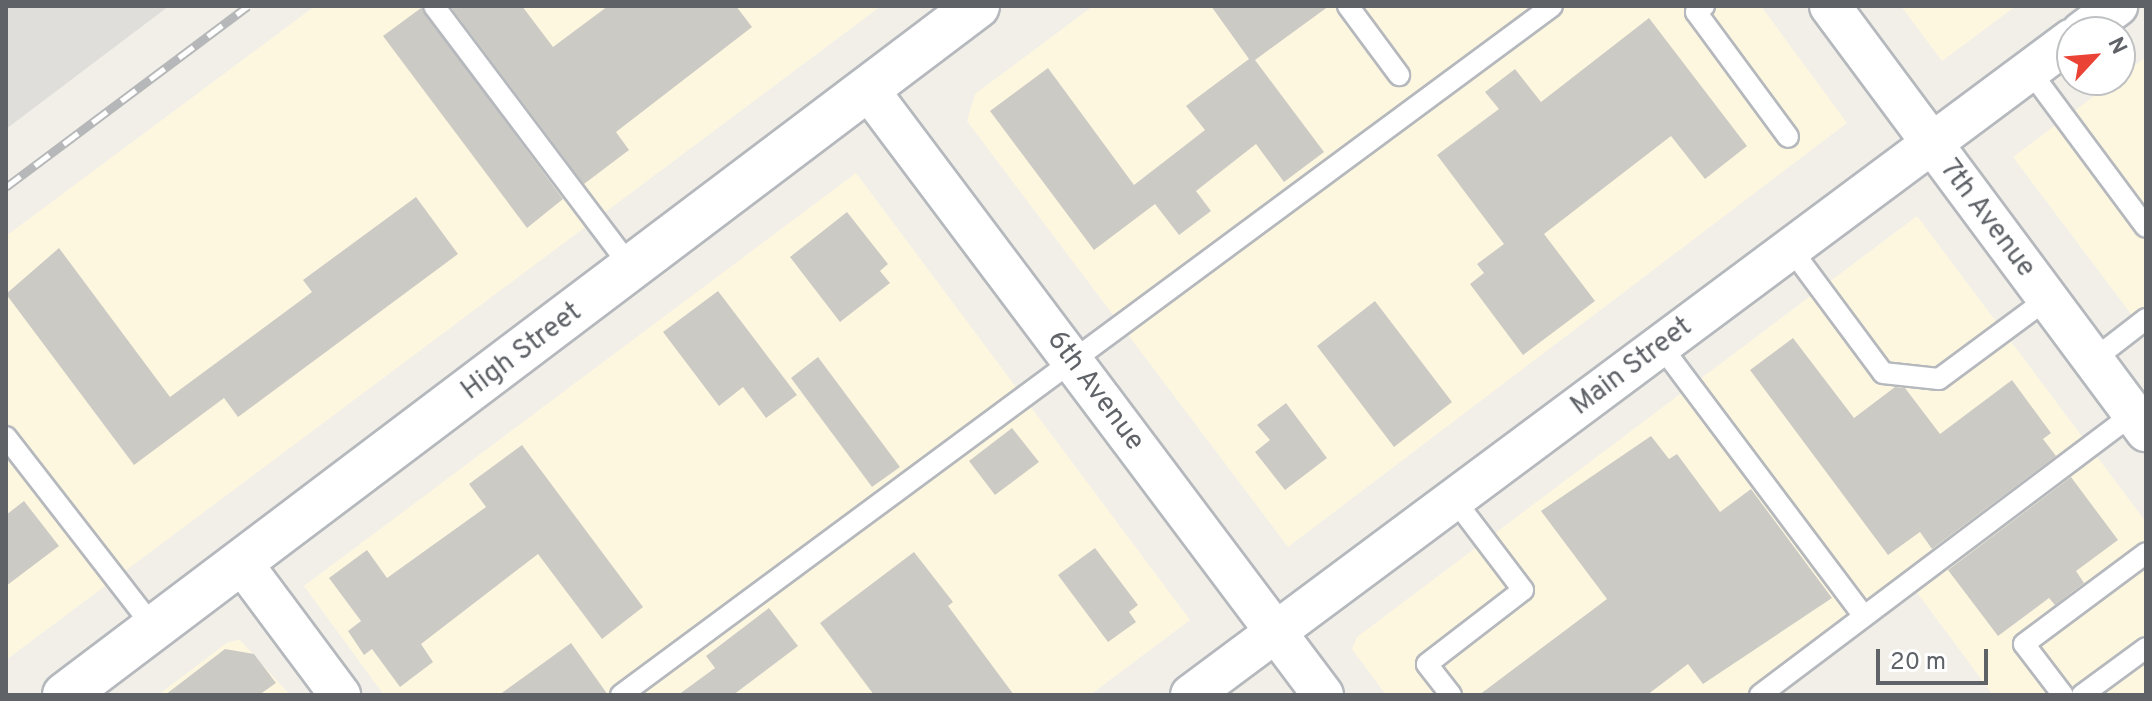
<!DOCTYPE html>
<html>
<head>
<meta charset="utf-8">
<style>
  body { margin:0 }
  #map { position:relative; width:2152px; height:701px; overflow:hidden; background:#f1efe8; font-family:Overpass,sans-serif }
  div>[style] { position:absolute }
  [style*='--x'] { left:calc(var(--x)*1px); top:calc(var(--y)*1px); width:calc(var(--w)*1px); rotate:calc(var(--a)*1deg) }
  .commercial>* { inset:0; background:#fef7e0 }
  .industrial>* { inset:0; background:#e0deda }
  .building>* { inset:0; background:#cccac5 }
  .roads { filter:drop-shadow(2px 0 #b5b8bc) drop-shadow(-2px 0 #b5b8bc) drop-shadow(0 2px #b5b8bc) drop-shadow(0 -2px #b5b8bc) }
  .lane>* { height:20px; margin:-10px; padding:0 10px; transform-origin:10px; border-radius:10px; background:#fff }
  .street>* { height:40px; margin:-20px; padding:0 20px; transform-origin:20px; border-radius:20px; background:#fff }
  .secondary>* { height:44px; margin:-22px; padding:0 22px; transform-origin:22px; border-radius:22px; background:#fff }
  .rail>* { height:9px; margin-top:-4.5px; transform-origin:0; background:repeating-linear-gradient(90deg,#fff 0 18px,#b6b7b8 0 36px); box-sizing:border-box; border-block:2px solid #b6b7b8 }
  span { translate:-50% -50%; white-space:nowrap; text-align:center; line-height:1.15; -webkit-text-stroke:6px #fff; paint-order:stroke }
  .street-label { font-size:28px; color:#5f6368 }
  .frame { position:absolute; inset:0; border:8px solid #5f6368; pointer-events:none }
  .north { position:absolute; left:2056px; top:16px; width:80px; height:80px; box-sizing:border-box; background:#fff; border:2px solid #bfc1c3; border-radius:50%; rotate:64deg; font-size:22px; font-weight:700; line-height:32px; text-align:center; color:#5f6368 }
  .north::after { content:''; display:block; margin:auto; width:28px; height:36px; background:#ea4335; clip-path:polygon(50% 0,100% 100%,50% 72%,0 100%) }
  .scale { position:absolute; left:1876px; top:649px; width:112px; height:36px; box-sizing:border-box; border:4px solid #5f6368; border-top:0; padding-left:10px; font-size:24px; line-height:28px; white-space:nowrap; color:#5f6368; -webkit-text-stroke:6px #fff; paint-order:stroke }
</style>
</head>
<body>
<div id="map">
  <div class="commercial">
    <i style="clip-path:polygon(315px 6px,881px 6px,6px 660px,6px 236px)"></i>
    <i style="clip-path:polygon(1093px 6px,1761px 6px,1847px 123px,1288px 547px,967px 121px,975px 94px)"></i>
    <i style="clip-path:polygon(1901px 6px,2016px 6px,1942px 61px)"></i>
    <i style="clip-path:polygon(2146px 57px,2146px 334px,2013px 157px)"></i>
    <i style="clip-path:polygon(856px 173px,1190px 620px,1090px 695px,384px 695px,304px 586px)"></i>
    <i style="clip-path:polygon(1917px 216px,2146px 522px,2146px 695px,1993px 695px,1910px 583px,1760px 695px,1386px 695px,1352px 649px,1357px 637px)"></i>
    <i style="clip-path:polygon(240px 640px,290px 695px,158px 695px,228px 642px)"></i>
  </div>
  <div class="industrial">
    <i style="clip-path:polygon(6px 6px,169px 6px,6px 129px)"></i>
  </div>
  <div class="building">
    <i style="clip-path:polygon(450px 6px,522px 6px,553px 47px,608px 6px,736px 6px,752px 27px,616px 132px,629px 150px,584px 184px)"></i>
    <i style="clip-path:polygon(1211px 6px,1329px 6px,1255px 60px,1324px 152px,1284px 182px,1256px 144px,1196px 191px,1211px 211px,1179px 235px,1155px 204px,1094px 250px,990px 111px,1048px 68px,1134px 185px,1205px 130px,1186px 106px,1249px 59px)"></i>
    <i style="clip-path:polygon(421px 8px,563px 199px,527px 228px,383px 36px)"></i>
    <i style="clip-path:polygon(1649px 18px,1747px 146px,1705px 179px,1671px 136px,1544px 234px,1595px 301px,1523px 355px,1470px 284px,1484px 273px,1477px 264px,1504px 244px,1437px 155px,1499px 109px,1485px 92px,1515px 69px,1541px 102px)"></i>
    <i style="clip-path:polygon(416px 197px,458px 254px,238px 417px,224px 398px,134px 465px,6px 294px,59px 248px,170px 397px,312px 292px,303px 280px)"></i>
    <i style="clip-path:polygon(847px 212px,888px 264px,880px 271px,890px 283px,840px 322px,790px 257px)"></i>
    <i style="clip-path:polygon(718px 291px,797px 395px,766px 418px,743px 387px,719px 406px,663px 332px)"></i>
    <i style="clip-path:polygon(1375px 301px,1452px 402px,1394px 447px,1317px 346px)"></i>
    <i style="clip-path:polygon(1793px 338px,1854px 418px,1895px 387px,1905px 388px,1940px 434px,2012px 380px,2051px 433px,2043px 439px,2056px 456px,1932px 549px,1920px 532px,1888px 555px,1750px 370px)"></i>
    <i style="clip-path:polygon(818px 357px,900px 467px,872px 487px,791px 378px)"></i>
    <i style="clip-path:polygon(1286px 403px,1327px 458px,1285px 490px,1255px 452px,1270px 440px,1257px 425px)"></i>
    <i style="clip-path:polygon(1012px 428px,1039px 462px,995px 495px,969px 461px)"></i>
    <i style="clip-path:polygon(1651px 436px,1669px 459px,1677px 454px,1720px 512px,1751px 489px,1832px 598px,1703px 684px,1688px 664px,1647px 695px,1479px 695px,1607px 599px,1541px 511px)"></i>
    <i style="clip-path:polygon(522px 445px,643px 607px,602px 639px,538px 554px,421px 644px,433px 662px,400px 687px,372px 649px,364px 655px,348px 631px,361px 621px,329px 578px,367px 550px,387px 578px,486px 507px,469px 484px)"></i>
    <i style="clip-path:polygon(2071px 477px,2118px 540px,2076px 571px,2084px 583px,2055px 605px,2049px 598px,1998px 636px,1948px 570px)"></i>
    <i style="clip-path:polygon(24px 501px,59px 546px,6px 586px,6px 515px)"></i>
    <i style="clip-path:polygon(1095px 548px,1138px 605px,1129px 612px,1136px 622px,1108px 642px,1058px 575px)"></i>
    <i style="clip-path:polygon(914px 552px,953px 602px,948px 606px,1014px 695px,874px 695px,820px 623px)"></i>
    <i style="clip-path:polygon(769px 608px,798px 646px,733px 695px,678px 695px,715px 668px,706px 656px)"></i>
    <i style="clip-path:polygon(571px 643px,608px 695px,499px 695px)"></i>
    <i style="clip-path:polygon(225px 649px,254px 654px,276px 683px,259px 695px,165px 695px)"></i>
  </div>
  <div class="roads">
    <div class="lane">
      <i style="--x:434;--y:6;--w:331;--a:53"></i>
      <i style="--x:1348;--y:6;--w:86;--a:53.5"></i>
      <i style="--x:1704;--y:6;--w:10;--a:143"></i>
      <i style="--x:1696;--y:12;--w:155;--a:53.6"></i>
      <i style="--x:2030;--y:71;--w:194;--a:53.4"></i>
      <i style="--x:1791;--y:249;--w:154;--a:53.4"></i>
      <i style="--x:1883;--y:373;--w:56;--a:6.1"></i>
      <i style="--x:1939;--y:379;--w:134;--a:-36.5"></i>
      <i style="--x:1661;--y:346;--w:338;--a:53.1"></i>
      <i style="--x:2093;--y:360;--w:67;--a:-37.7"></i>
      <i style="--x:6;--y:437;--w:242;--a:52.2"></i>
      <i style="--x:621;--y:695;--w:1158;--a:-36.5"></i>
      <i style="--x:1451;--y:695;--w:39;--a:-128"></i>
      <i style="--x:1427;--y:664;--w:121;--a:-37.6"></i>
      <i style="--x:1523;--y:590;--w:114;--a:-127.2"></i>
      <i style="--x:1760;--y:695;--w:472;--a:-37"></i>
      <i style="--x:2063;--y:695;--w:64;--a:-127.4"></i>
      <i style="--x:2024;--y:644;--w:152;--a:-36.7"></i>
      <i style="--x:2082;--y:695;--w:79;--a:-36.3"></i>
    </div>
    <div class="street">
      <i style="--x:1830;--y:6;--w:530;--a:53.37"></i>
      <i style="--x:2082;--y:32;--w:44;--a:-36.6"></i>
      <i style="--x:867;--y:88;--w:759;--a:53.08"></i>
      <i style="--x:241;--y:562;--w:166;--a:53.3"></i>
      <i style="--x:1191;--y:695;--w:1098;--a:-36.67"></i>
    </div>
    <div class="secondary">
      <i style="--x:65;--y:695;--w:1143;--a:-37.07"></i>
    </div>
  </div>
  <div class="rail">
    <i style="--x:6;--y:187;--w:302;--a:-36.8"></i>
  </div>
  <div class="street-label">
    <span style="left:1987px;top:219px;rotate:53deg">7th Avenue</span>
    <span style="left:522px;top:352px;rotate:-37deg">High Street</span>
    <span style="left:1632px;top:367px;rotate:-37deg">Main Street</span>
    <span style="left:1095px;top:391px;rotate:53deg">6th Avenue</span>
  </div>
  <div class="frame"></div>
  <div class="north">N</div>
  <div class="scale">20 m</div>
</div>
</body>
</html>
